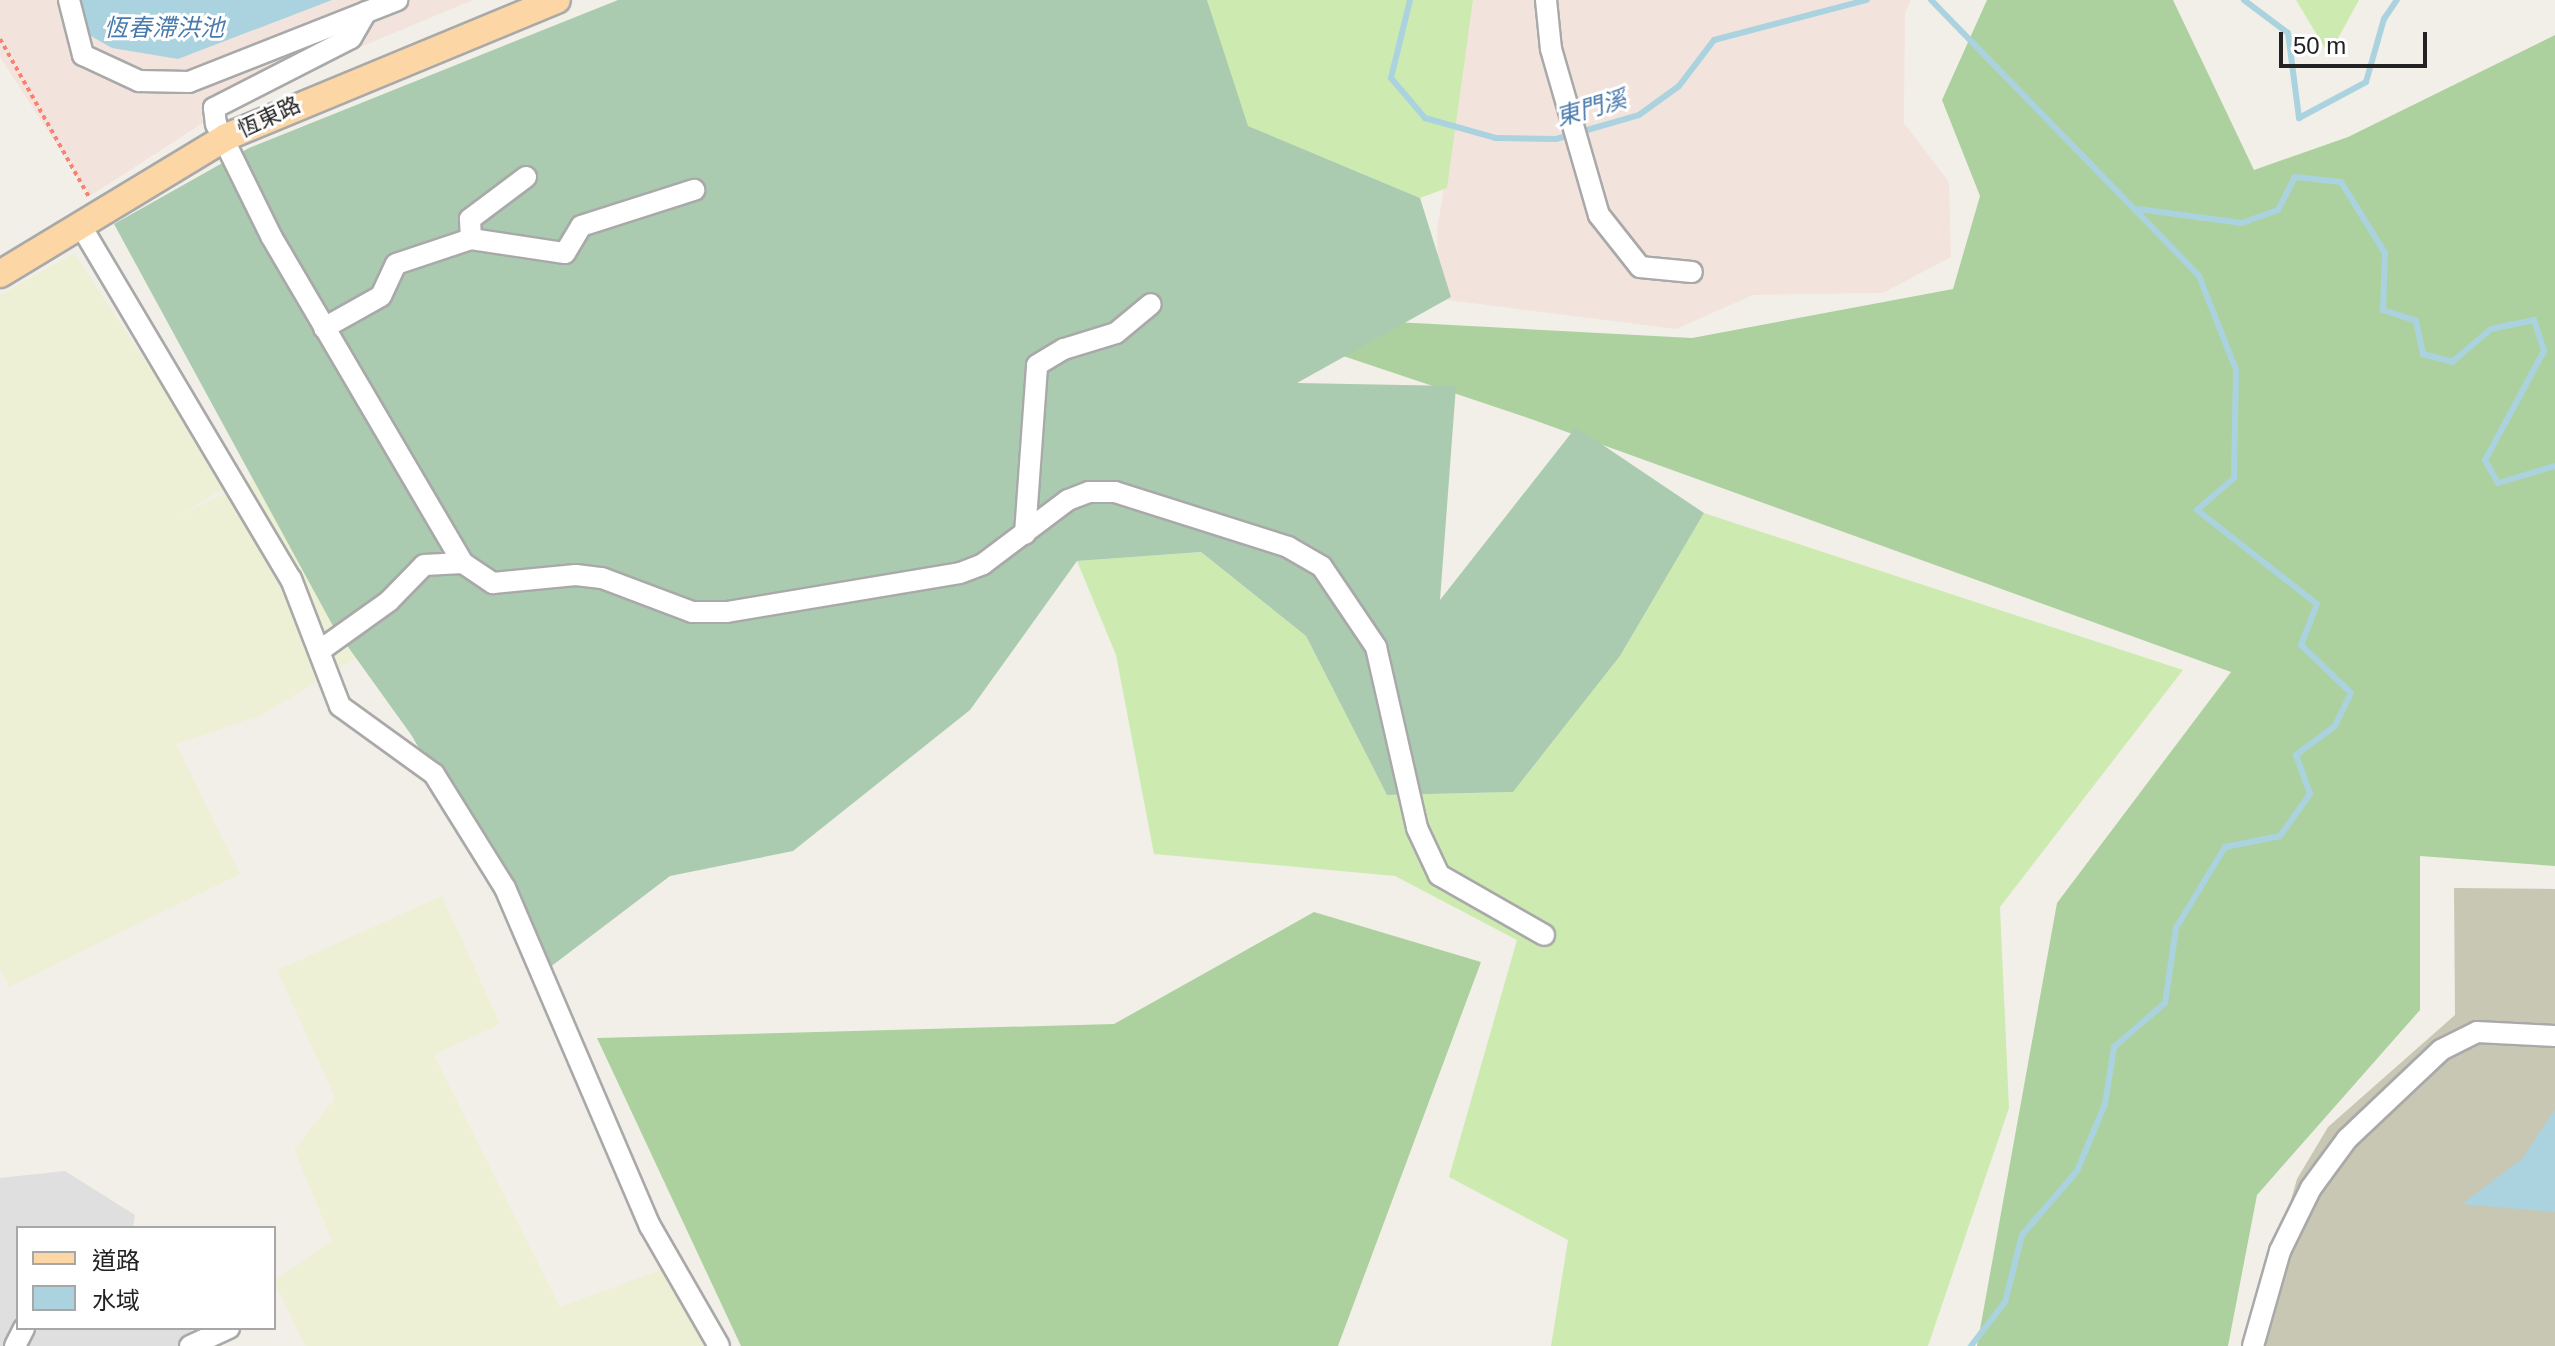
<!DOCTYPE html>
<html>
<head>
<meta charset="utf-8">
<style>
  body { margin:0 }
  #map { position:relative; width:2555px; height:1346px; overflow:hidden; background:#f2efe9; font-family:Helvetica,"Noto Sans TC",sans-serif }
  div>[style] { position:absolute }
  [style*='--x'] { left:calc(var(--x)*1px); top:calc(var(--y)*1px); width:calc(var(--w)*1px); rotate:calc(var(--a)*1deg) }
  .residential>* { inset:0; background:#e0dfdf }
  .military>* { inset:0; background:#f3e3dd }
  .construction>* { inset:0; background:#c7c7b4 }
  .farmland>* { inset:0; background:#eef0d5 }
  .grass>* { inset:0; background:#cdebb0 }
  .forest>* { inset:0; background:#add19e }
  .cemetery>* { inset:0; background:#aacbaf }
  .water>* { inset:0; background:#aad3df }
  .stream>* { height:6px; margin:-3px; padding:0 3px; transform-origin:3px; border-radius:3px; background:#aad3df }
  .path>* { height:4px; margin-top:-2px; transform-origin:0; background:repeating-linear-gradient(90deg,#fa8072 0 4px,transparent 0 8px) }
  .roads { filter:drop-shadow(2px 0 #a9a9a9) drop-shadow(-2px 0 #a9a9a9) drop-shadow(0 2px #a9a9a9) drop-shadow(0 -2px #a9a9a9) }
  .minor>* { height:20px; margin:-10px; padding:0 10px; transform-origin:10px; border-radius:10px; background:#fff }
  .major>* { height:26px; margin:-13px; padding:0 13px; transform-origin:13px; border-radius:13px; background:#fcd6a4 }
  span { translate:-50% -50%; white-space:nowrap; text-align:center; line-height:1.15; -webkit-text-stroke:6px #fff; paint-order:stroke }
  .street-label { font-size:22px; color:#222 }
  .water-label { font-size:24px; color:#4a7aab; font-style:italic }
  .legend { position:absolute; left:16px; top:1226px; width:260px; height:104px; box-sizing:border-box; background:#fff; border:2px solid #a7a7a7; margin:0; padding:10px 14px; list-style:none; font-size:24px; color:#222 }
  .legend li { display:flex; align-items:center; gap:16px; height:40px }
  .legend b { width:40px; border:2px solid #a7a7a7 }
  .scale { position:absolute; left:2279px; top:32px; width:148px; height:36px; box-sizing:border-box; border:4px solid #222; border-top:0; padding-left:10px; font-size:24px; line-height:28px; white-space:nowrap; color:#222; -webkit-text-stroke:6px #fff; paint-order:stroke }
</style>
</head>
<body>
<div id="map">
  <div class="residential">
    <i style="clip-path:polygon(65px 1171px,135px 1215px,133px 1228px,18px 1228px,18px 1328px,187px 1328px,215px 1346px,0 1346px,0 1178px)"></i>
  </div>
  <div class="military">
    <i style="clip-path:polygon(0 0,473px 0,300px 72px,206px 121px,90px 196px,0 57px)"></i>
    <i style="clip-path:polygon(1473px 0,1911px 0,1905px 13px,1904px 123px,1949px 182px,1951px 257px,1883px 293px,1753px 295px,1676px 329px,1439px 299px,1437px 231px)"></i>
  </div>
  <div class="construction">
    <i style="clip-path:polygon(2454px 888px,2555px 889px,2555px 1346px,2249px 1346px,2297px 1179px,2328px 1127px,2455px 1015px)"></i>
  </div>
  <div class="farmland">
    <i style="clip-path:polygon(74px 253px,228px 486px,179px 516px,256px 478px,357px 658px,261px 715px,176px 744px,240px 874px,9px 987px,0 968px,0 295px)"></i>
    <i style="clip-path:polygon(442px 896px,500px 1024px,434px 1055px,560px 1307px,676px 1264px,720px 1346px,305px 1346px,274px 1281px,332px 1241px,294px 1150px,335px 1098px,277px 970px)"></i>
  </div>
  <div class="grass">
    <i style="clip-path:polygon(1207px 0,1473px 0,1447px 188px,1420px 198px,1247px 126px)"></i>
    <i style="clip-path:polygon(2296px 0,2359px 0,2329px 55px)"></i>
    <i style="clip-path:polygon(1704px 513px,2183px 670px,2000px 907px,2009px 1108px,1928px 1346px,1551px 1346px,1568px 1240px,1449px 1177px,1517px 940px,1395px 876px,1154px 854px,1116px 655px,1077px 561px,1201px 552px,1306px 636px,1387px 795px,1513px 792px,1620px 656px)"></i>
  </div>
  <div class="forest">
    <i style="clip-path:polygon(1987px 0,2173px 0,2254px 170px,2348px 137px,2555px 35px,2555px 866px,2420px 856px,2420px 1010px,2257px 1195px,2228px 1346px,1977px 1346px,2057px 903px,2231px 672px,1531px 419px,1212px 312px,1692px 338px,1953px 289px,1980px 196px,1942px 100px)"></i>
    <i style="clip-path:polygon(1314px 912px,1481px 962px,1338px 1346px,741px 1346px,597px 1038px,1114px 1024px)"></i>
  </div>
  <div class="cemetery">
    <i style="clip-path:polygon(618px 0,1207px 0,1248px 126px,1420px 198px,1451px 297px,1297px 383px,1456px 386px,1440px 600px,1576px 427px,1704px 513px,1620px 656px,1513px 792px,1387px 795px,1306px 636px,1201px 552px,1077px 561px,970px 710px,793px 851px,670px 876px,545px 971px,412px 736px,333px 626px,114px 224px,249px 148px)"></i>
  </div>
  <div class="water">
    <i style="clip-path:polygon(69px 0,332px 0,178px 59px,112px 48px,84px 32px)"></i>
    <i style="clip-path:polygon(2555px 1109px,2555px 1212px,2462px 1204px,2523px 1158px)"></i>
  </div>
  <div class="stream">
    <i style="--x:1410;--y:0;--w:80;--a:103.7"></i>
    <i style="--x:1391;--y:78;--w:52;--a:49.6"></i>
    <i style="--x:1425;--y:118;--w:74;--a:15.7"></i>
    <i style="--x:1496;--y:138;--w:60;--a:1"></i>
    <i style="--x:1556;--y:139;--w:86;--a:-16.1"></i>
    <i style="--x:1639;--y:115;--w:49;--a:-35.9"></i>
    <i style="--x:1679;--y:86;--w:58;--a:-52.7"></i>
    <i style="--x:1714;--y:40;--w:158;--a:-14.7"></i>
    <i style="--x:1931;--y:0;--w:385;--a:45.8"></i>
    <i style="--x:2199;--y:276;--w:101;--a:68.5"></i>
    <i style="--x:2236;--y:370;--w:108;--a:91.1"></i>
    <i style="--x:2234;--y:478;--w:49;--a:139.1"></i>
    <i style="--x:2197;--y:510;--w:152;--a:38.1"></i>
    <i style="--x:2317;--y:604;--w:44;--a:111.3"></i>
    <i style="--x:2301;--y:645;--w:69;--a:43.8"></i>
    <i style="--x:2351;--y:693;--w:37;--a:116"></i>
    <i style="--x:2335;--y:726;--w:49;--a:143.4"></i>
    <i style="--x:2296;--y:755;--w:41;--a:70.3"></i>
    <i style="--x:2310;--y:794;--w:52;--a:125.5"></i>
    <i style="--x:2280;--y:836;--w:56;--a:168.7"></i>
    <i style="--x:2225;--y:847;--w:95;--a:121.2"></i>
    <i style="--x:2176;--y:928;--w:76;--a:98.3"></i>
    <i style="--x:2165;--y:1003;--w:67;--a:139.2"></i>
    <i style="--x:2114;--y:1047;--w:58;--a:99"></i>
    <i style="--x:2105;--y:1104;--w:73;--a:112.7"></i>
    <i style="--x:2077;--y:1171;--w:84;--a:130.7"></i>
    <i style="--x:2022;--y:1235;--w:69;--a:104.2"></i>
    <i style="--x:2005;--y:1302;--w:56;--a:127.7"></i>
    <i style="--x:2244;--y:0;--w:55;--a:36.9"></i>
    <i style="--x:2288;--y:33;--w:86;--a:82.6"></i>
    <i style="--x:2299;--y:118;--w:76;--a:-28.2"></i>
    <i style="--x:2366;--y:82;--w:66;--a:-74.1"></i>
    <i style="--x:2384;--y:19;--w:23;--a:-56"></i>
    <i style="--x:2138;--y:209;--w:105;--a:7.7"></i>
    <i style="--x:2242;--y:223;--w:38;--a:-20"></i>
    <i style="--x:2278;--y:210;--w:37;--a:-63"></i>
    <i style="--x:2295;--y:177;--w:46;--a:6.2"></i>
    <i style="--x:2341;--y:182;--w:84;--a:58.2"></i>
    <i style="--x:2385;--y:253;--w:57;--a:92"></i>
    <i style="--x:2383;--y:310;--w:35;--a:18"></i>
    <i style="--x:2416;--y:321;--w:34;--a:78"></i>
    <i style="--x:2423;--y:354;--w:30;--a:15"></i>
    <i style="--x:2452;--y:362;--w:51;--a:-40.2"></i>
    <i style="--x:2491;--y:329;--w:44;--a:-11.8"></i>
    <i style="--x:2534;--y:320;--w:33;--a:72"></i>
    <i style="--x:2544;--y:351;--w:124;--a:118.4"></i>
    <i style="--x:2485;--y:460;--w:26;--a:61"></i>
    <i style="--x:2498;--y:483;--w:59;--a:-16.6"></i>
  </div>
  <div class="path">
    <i style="--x:0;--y:39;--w:181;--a:60.6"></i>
  </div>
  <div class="roads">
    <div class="minor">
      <i style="--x:69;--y:0;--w:57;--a:75.7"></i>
      <i style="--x:83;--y:55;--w:62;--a:24.9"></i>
      <i style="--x:139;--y:81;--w:50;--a:1.1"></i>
      <i style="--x:189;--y:82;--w:224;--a:-21.5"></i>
      <i style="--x:1546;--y:0;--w:49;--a:84.2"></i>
      <i style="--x:1551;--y:49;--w:173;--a:73.9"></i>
      <i style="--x:1599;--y:215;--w:66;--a:51.7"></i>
      <i style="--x:1640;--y:267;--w:52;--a:5.5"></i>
      <i style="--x:366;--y:12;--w:30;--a:120"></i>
      <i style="--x:351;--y:38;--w:154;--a:152.9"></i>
      <i style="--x:214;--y:108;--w:16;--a:83"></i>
      <i style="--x:216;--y:124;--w:125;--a:63.8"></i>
      <i style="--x:271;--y:236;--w:379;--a:59.6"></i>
      <i style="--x:463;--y:563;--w:36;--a:34"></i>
      <i style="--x:493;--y:583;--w:83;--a:-5.5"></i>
      <i style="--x:576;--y:575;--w:26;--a:7"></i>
      <i style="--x:602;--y:578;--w:96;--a:20.7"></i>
      <i style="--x:692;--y:612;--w:35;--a:0"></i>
      <i style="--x:727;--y:612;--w:236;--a:-9.5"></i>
      <i style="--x:960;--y:573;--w:25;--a:-21"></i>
      <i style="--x:983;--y:564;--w:106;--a:-37"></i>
      <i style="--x:1068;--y:500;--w:22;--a:-21"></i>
      <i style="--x:1089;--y:492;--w:26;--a:0"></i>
      <i style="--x:1115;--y:492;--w:182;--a:17.6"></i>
      <i style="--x:1288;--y:547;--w:39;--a:30"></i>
      <i style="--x:1322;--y:567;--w:97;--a:56"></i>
      <i style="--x:1376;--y:647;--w:186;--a:77.2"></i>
      <i style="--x:1417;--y:828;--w:52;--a:64.9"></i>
      <i style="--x:1439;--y:875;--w:121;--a:29.7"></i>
      <i style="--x:81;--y:226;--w:411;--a:59.3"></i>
      <i style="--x:291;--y:579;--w:136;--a:68.9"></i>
      <i style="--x:340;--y:706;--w:116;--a:35.9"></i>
      <i style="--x:434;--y:774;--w:134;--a:58.1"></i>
      <i style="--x:505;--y:888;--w:368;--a:66.8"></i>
      <i style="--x:650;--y:1226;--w:138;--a:60.1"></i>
      <i style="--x:471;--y:239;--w:20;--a:-93"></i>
      <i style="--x:470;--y:219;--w:70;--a:-36.9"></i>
      <i style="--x:324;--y:328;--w:65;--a:-29.3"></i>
      <i style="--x:381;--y:296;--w:35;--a:-65"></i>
      <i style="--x:396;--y:264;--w:79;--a:-18.4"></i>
      <i style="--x:471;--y:239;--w:95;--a:8.5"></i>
      <i style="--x:565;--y:253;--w:31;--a:-59"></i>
      <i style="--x:581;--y:226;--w:119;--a:-17.7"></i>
      <i style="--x:1025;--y:534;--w:169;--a:-85.9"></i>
      <i style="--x:1037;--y:365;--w:31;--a:-31"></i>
      <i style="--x:1064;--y:349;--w:54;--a:-17.1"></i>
      <i style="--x:1116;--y:333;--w:45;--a:-39.6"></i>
      <i style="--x:322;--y:649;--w:82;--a:-35.6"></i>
      <i style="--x:389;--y:601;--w:50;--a:-45.8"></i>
      <i style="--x:424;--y:565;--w:39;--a:-3"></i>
      <i style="--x:15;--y:1346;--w:20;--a:-63"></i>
      <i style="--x:190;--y:1346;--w:43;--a:-24.8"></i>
      <i style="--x:2253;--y:1346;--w:99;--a:-74.1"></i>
      <i style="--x:2280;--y:1251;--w:70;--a:-63.8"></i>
      <i style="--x:2311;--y:1188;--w:61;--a:-53.7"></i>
      <i style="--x:2347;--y:1139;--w:129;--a:-43.4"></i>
      <i style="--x:2441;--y:1050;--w:40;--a:-26.6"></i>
      <i style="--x:2477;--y:1032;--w:78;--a:2.9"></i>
    </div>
    <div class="major">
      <i style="--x:0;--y:274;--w:264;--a:-31.2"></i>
      <i style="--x:226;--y:137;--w:358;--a:-22.5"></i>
    </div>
  </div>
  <div class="street-label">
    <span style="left:269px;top:117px;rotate:-25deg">恆東路</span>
  </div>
  <div class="water-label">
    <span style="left:164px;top:28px">恆春滯洪池</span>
    <span style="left:1591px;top:108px;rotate:-16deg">東門溪</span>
  </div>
  <ul class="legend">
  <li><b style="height:10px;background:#fcd6a4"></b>道路</li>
  <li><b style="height:22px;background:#aad3df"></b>水域</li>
  </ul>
  <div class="scale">50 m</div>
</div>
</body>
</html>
